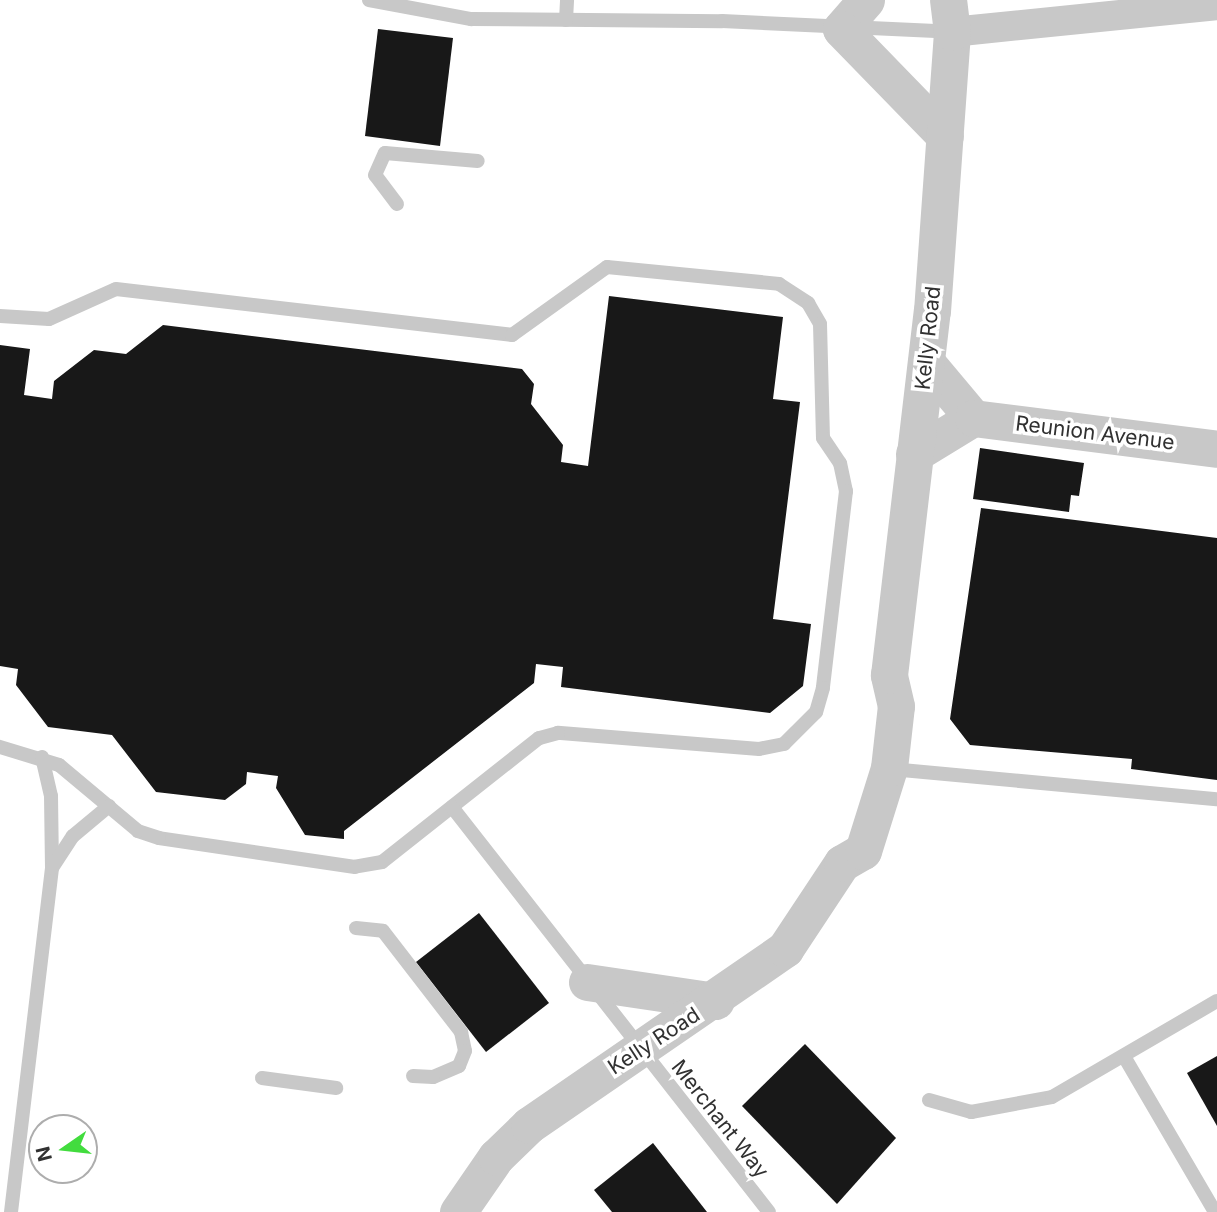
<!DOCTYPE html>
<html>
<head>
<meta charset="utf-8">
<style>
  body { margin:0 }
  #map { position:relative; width:1217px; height:1212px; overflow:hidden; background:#fff; font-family:Inter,sans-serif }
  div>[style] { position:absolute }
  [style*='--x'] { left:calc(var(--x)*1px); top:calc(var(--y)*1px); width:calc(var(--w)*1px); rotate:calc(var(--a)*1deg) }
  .building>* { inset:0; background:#181818 }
  .service>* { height:14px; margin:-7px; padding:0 7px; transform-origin:7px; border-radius:7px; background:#c8c8c8 }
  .minor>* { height:30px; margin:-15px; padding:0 15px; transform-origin:15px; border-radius:15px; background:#c8c8c8 }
  .tertiary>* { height:37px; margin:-18.5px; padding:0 18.5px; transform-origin:18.5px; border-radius:18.5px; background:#c8c8c8 }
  span { translate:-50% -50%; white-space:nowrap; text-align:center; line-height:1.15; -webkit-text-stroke:7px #fff; paint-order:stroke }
  .street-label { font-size:21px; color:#313131 }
  .north { position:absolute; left:28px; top:1114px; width:70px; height:70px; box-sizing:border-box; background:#fff; border:2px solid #adadad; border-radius:50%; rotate:256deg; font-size:19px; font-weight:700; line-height:28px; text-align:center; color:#313131 }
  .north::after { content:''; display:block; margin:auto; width:24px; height:32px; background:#42dc3e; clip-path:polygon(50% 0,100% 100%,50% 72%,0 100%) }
</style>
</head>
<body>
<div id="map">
  <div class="building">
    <i style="clip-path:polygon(378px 29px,453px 38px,440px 146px,365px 136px)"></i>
    <i style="clip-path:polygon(609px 296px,783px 317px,773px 399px,800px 402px,773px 619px,811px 624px,803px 686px,770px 713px,561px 687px,563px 667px,536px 664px,534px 683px,344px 831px,344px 839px,305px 835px,276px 788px,278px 776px,247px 772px,246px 784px,225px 800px,156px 792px,112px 735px,48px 727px,16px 685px,18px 669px,0 666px,0 345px,30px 349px,24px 395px,52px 399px,54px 381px,94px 350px,126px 354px,163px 325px,522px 369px,534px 384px,531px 404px,563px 445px,561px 462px,588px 466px)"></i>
    <i style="clip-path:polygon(980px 448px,1084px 463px,1079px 496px,1071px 495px,1069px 512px,973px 499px)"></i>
    <i style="clip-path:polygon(981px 508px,1217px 538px,1217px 780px,1131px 769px,1132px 759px,970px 745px,950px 719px)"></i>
    <i style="clip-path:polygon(479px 913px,549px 1003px,486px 1052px,416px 962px)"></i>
    <i style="clip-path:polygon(805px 1044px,896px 1138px,837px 1204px,742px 1106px)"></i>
    <i style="clip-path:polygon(1217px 1056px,1217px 1126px,1187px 1073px)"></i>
    <i style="clip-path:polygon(653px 1143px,707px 1212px,612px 1212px,594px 1190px)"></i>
  </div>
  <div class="service">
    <i style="--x:369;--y:0;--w:104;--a:10.6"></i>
    <i style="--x:471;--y:19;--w:251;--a:0.5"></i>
    <i style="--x:722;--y:21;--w:230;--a:2.7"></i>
    <i style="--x:566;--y:20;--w:20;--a:-87"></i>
    <i style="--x:397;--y:204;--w:36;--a:-127"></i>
    <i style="--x:375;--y:175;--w:24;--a:-66"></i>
    <i style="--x:385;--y:153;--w:93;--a:4.9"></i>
    <i style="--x:0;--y:316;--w:49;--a:3.5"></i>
    <i style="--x:49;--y:319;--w:73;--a:-24.1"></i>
    <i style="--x:116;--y:289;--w:399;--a:6.6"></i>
    <i style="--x:512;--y:335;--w:117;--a:-35.6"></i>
    <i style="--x:607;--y:267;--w:173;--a:5.6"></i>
    <i style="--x:779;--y:284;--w:35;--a:33"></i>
    <i style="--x:808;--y:303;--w:24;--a:60"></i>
    <i style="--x:820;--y:324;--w:114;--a:88.5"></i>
    <i style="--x:823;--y:438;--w:30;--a:56"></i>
    <i style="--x:840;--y:463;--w:29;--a:78"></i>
    <i style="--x:846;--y:491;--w:198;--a:96.7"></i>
    <i style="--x:823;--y:688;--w:25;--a:106"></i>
    <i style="--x:816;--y:712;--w:45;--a:135"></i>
    <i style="--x:784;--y:744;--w:25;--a:169"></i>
    <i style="--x:759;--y:749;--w:202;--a:-175.4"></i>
    <i style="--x:558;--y:733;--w:20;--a:165"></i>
    <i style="--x:539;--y:738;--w:200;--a:141.7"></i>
    <i style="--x:382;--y:862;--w:27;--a:170"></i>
    <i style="--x:355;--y:867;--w:198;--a:-171.6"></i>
    <i style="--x:159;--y:838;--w:22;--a:-162"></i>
    <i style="--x:138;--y:831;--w:103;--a:-140.1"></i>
    <i style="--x:59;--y:765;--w:62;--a:-163"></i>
    <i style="--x:42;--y:757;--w:40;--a:77"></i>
    <i style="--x:51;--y:796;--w:71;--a:89.2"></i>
    <i style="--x:891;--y:769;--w:327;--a:5.3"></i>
    <i style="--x:452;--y:807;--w:514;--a:51.95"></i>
    <i style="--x:356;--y:928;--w:27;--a:6"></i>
    <i style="--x:383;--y:931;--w:128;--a:52.3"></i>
    <i style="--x:461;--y:1032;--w:19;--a:78"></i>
    <i style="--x:465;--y:1051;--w:16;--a:112"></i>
    <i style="--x:459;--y:1066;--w:28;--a:157"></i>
    <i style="--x:433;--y:1077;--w:20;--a:-177"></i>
    <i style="--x:1125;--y:1058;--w:178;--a:59.7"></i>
    <i style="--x:262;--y:1078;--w:75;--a:7.7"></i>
    <i style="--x:929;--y:1100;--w:44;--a:15.9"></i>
    <i style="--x:971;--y:1112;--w:82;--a:-10.5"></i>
    <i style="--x:1052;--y:1097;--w:191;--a:-30.2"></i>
    <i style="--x:11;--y:1212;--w:346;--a:-83.2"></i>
    <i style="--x:52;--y:868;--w:38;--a:-57"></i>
    <i style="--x:73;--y:836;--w:47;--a:-39.8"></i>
  </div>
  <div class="minor">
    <i style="--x:952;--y:32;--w:266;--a:-5.8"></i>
  </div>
  <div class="tertiary">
    <i style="--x:866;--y:0;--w:38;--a:131"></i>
    <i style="--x:841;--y:29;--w:149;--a:45.8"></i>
    <i style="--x:926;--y:362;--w:73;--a:50"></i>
    <i style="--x:914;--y:454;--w:69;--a:-31.4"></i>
    <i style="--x:973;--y:418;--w:246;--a:7.2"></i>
    <i style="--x:587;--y:982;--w:130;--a:8.4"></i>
    <i style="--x:458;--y:1212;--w:67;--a:-55.4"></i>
    <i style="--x:496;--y:1157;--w:46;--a:-44.1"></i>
    <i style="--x:529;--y:1125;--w:311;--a:-34.5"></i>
    <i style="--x:785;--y:949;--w:103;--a:-56.5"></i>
    <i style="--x:842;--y:863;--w:24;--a:-30"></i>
    <i style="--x:863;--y:851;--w:87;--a:-72.6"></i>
    <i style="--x:889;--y:768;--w:62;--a:-83.6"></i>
    <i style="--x:896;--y:706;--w:32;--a:-103"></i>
    <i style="--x:889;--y:675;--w:367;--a:-83.3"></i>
    <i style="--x:932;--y:311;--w:280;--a:-85.9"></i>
    <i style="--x:952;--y:32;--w:32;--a:-97"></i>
  </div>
  <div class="street-label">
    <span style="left:928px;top:338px;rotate:-84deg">Kelly Road</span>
    <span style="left:1095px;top:433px;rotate:7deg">Reunion Avenue</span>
    <span style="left:654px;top:1041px;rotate:-33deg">Kelly Road</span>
    <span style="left:720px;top:1119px;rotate:52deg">Merchant Way</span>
  </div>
  <div class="north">N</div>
</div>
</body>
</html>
